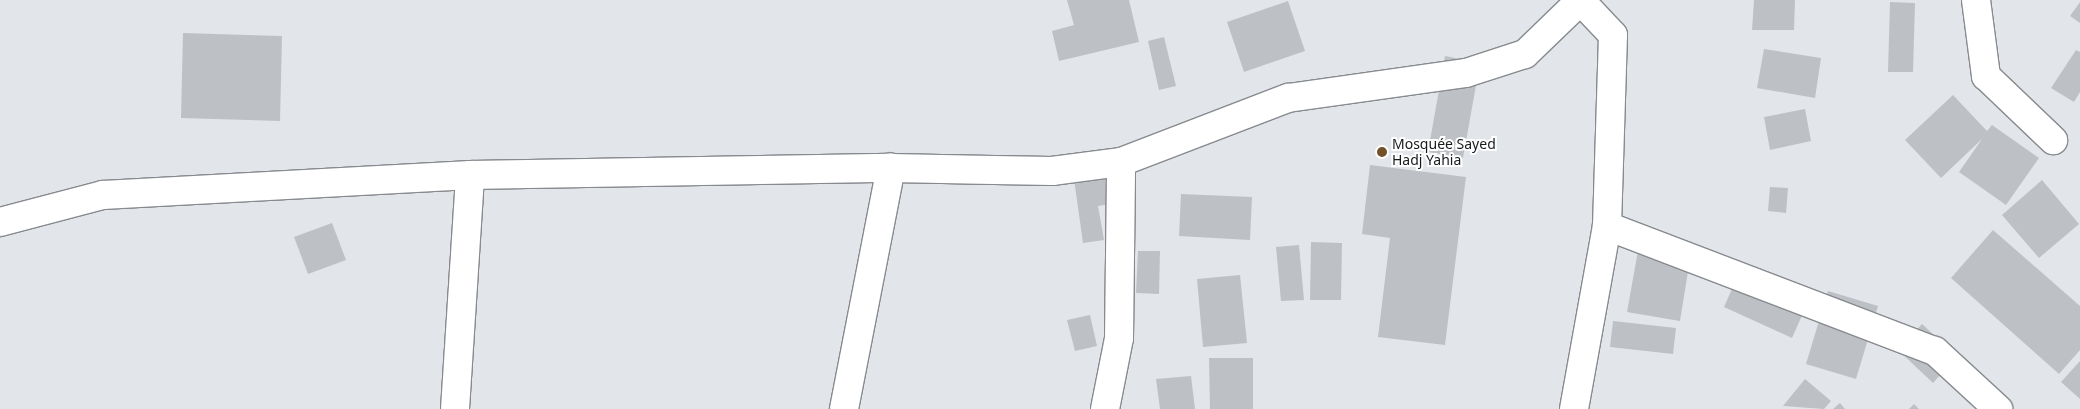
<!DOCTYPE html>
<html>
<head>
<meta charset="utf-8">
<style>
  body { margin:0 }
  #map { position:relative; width:2080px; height:409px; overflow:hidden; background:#e2e6eb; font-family:"Noto Sans",sans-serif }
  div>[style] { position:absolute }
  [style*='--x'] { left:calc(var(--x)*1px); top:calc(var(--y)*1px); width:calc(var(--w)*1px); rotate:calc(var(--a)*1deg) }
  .building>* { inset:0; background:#bdc1c5 }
  .roads { filter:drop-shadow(1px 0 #878a8e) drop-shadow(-1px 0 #878a8e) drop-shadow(0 1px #878a8e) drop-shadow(0 -1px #878a8e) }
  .street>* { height:28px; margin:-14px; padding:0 14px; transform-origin:14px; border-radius:14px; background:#fff }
  .secondary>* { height:28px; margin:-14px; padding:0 14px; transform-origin:14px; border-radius:14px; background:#fff }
  .dots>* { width:14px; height:14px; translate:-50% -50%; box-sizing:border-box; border:2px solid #fff; border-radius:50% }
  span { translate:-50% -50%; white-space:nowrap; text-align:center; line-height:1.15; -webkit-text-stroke:4px #fff; paint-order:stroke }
  .poi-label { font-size:14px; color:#17191a }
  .left { translate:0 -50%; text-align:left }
</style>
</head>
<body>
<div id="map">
  <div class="building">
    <i style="clip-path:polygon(1067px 0,1129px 0,1139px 42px,1059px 61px,1052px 31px,1074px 25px)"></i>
    <i style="clip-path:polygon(1754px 0,1795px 0,1794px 30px,1752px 30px)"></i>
    <i style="clip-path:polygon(1288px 1px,1305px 51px,1244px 72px,1227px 22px)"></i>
    <i style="clip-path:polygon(1890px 2px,1915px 3px,1913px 72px,1888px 72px)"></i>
    <i style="clip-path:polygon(2080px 2px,2080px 23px,2070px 16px)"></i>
    <i style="clip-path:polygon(183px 33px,282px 36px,280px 121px,181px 118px)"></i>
    <i style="clip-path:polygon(1164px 37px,1176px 86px,1159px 90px,1148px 41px)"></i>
    <i style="clip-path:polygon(1764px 49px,1821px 58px,1815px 98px,1757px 88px)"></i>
    <i style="clip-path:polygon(2076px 50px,2080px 52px,2080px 92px,2074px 102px,2051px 88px)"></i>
    <i style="clip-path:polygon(1445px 56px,1480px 63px,1463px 158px,1428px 152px)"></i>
    <i style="clip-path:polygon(1953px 95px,1987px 131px,1992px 125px,2039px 158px,2006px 205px,1959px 172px,1982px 139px,1941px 178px,1905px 140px)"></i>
    <i style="clip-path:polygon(1805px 109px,1811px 141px,1770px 150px,1764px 117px)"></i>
    <i style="clip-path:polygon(1370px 165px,1466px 177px,1445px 345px,1378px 337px,1390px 238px,1362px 234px)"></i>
    <i style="clip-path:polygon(1110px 173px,1115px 203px,1098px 206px,1104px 240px,1083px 243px,1074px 179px)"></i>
    <i style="clip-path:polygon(2042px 180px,2079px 224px,2039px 258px,2002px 215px)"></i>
    <i style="clip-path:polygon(1770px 187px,1788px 188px,1786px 213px,1768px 211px)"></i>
    <i style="clip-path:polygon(1181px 194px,1252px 197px,1250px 240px,1179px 236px)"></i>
    <i style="clip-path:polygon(332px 223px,346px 260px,308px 274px,294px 237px)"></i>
    <i style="clip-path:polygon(1993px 230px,2080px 306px,2080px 350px,2059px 374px,1951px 278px)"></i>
    <i style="clip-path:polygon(1311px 242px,1342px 243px,1341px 300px,1310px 300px)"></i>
    <i style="clip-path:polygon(1299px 245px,1304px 300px,1281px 301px,1276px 247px)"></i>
    <i style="clip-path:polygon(1639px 245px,1691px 253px,1680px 321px,1627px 312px)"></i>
    <i style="clip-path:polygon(1138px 251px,1160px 251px,1159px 294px,1136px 293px)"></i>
    <i style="clip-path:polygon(1743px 264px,1811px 295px,1792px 338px,1724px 307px)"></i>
    <i style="clip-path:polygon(1240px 275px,1247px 343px,1203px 347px,1197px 279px)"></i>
    <i style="clip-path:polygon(1828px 291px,1878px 306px,1856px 379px,1806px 364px)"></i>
    <i style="clip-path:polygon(1090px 315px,1097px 346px,1075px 351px,1067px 320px)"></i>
    <i style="clip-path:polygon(1613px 321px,1676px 328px,1673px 354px,1610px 347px)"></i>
    <i style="clip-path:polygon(1922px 324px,1957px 356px,1933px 383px,1898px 350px)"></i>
    <i style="clip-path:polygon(1209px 358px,1253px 358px,1253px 409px,1210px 409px)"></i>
    <i style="clip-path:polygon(2080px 361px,2080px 399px,2061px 382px)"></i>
    <i style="clip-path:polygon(1191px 376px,1195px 409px,1160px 409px,1156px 379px)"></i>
    <i style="clip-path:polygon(1805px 379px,1831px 401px,1824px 409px,1783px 406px)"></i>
    <i style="clip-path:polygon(1840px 403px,1845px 409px,1833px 409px)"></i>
    <i style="clip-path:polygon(1914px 404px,1919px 409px,1909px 409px)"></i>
  </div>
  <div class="roads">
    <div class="street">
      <i style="--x:1976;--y:0;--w:77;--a:82.5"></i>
      <i style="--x:1986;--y:76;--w:93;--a:43.7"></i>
      <i style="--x:1607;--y:226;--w:351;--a:20.9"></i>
      <i style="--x:1935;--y:351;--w:86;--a:42.6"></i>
      <i style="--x:455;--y:409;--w:234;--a:-86.3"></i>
      <i style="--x:844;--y:409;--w:246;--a:-79"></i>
      <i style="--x:1105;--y:409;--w:72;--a:-78.8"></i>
      <i style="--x:1119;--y:338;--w:176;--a:-89.3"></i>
      <i style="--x:1574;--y:409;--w:186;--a:-79.8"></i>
      <i style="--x:1607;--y:226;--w:191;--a:-88.2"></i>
      <i style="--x:1613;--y:35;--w:47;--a:-133.3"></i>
    </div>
    <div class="secondary">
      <i style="--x:0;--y:222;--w:106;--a:-14.7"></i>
      <i style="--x:103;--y:195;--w:368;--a:-3.1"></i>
      <i style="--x:470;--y:175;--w:421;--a:-1"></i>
      <i style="--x:891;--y:168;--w:161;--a:1.1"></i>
      <i style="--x:1052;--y:171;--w:70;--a:-7.4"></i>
      <i style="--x:1121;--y:162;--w:179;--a:-21"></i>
      <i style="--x:1288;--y:98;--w:180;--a:-8"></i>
      <i style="--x:1466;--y:73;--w:62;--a:-17.9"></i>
      <i style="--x:1525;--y:54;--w:78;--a:-44"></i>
    </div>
  </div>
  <div class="dots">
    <i style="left:1382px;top:152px;background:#725028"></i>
  </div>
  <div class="poi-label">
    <span class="left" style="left:1392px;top:152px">Mosquée Sayed<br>Hadj Yahia</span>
  </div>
</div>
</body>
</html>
